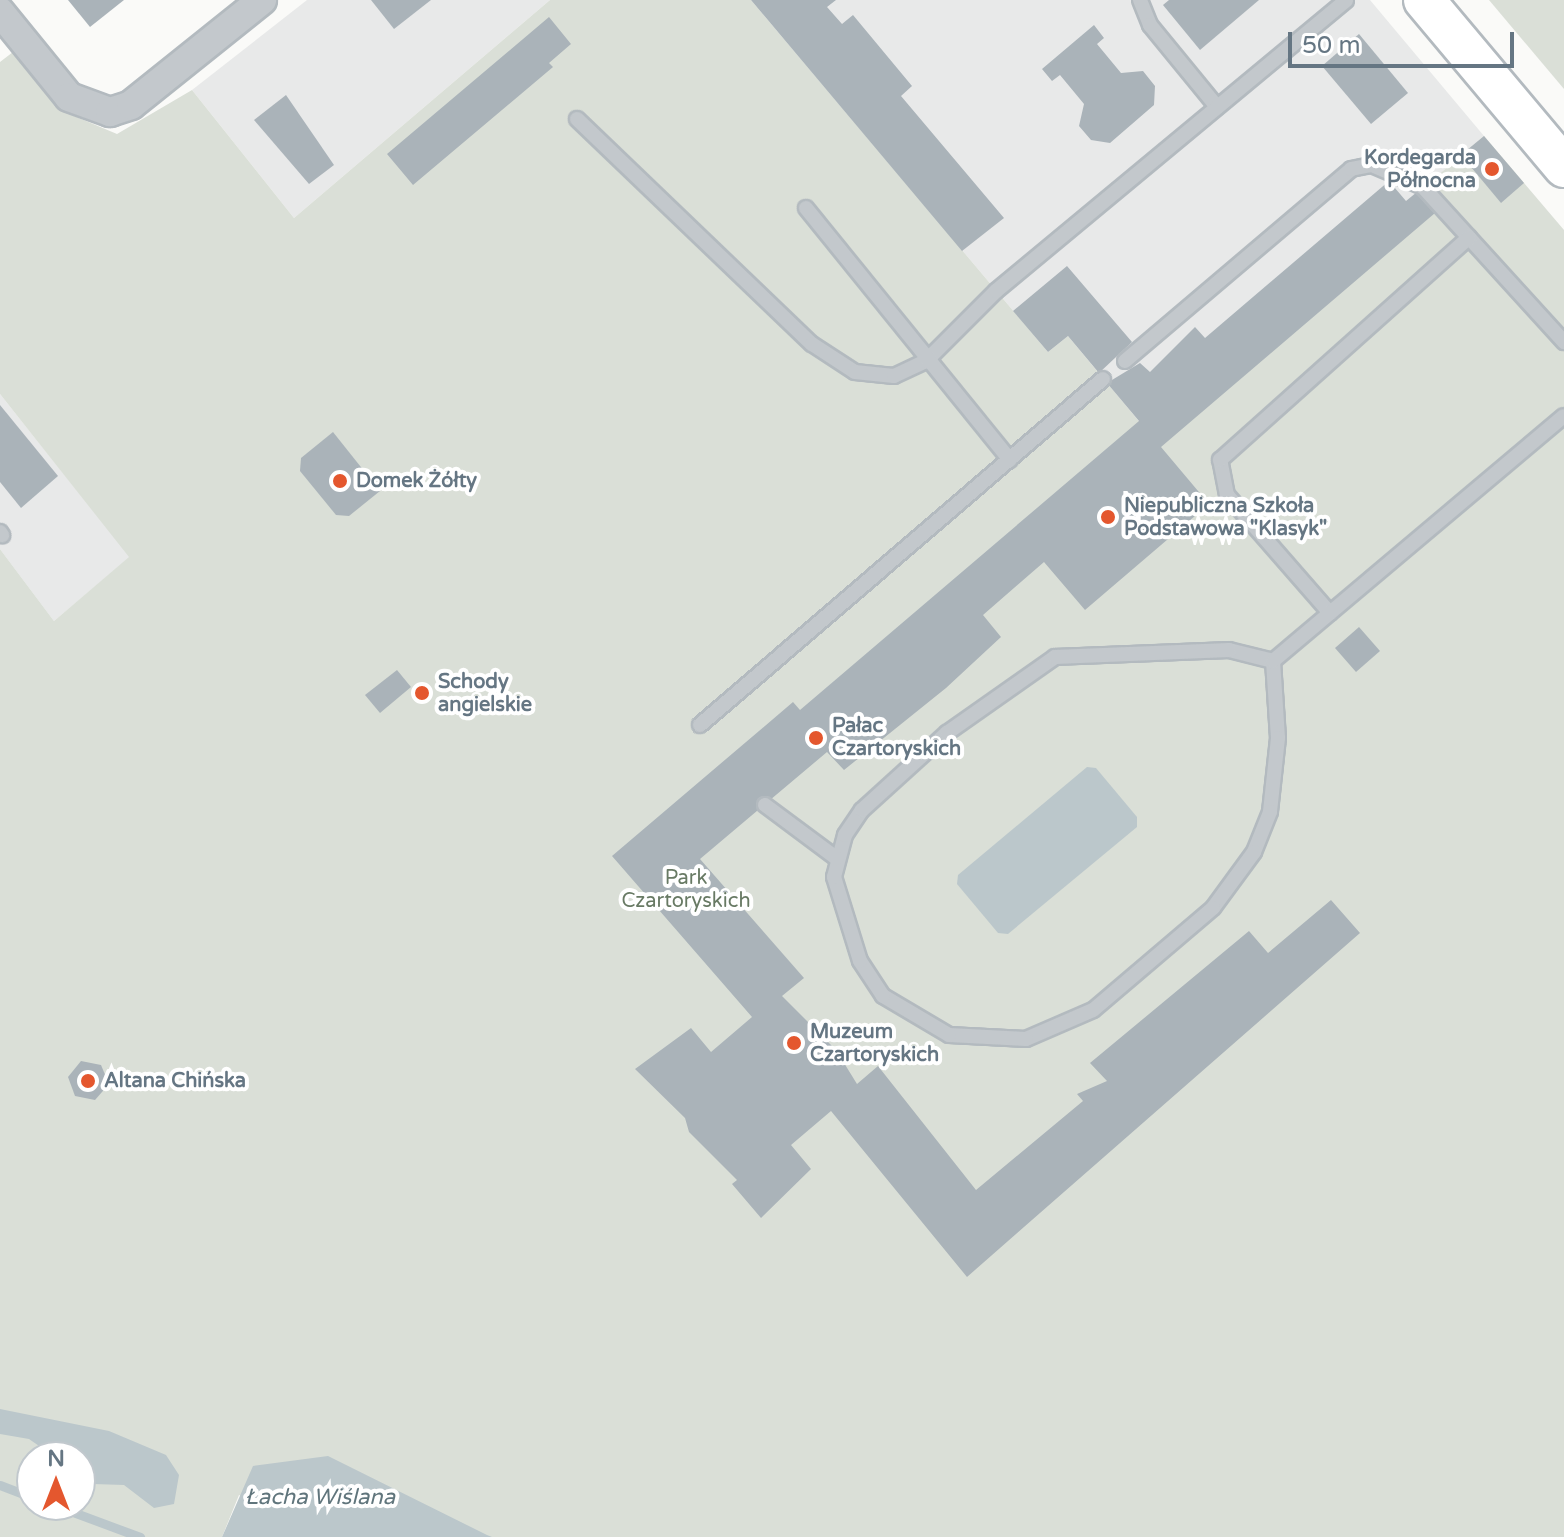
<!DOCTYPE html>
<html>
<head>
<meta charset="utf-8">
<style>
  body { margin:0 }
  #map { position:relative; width:1564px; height:1537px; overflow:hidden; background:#fafaf8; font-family:"Varela Round",sans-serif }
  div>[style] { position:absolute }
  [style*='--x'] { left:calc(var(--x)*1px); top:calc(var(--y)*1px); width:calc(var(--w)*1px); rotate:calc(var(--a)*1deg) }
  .built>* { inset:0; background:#e8e9e9 }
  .green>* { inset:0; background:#dadfd7 }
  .water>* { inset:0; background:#bbc7cb }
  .stream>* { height:9px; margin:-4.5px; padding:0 4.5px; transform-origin:4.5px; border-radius:4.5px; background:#bbc7cb }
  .building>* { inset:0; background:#aab3b9 }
  .roads { filter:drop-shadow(2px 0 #b3babf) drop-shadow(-2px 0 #b3babf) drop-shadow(0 2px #b3babf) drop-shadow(0 -2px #b3babf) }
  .service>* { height:14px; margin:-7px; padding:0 7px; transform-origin:7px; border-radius:7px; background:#c3c8cc }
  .minor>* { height:28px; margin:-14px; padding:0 14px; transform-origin:14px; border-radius:14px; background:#c3c8cc }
  .secondary>* { height:40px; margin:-20px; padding:0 20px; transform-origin:20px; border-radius:20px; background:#fff }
  .dots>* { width:22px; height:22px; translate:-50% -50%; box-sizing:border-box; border:4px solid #fff; border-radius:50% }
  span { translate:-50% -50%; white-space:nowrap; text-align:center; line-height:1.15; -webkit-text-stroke:8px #fff; paint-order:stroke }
  .poi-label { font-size:20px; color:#657683; font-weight:700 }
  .right { translate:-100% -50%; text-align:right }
  .left { translate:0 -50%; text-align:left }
  .park-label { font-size:20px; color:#687a64 }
  .water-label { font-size:22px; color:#60757c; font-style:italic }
  .north { position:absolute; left:16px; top:1441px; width:80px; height:80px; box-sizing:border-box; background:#fff; border:2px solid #c1c8cd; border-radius:50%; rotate:0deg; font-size:22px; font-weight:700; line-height:32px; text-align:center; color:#657683 }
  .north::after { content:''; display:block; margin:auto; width:28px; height:36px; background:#e4572e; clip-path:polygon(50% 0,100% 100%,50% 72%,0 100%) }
  .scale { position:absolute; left:1288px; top:32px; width:226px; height:36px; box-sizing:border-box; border:4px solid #657683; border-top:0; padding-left:10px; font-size:24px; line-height:28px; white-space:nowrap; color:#657683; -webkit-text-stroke:6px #fff; paint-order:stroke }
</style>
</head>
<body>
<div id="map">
  <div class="built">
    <i style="clip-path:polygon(307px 0,550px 0,294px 218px,192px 90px)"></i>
    <i style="clip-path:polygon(751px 0,1370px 0,1484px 136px,1143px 426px,1068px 336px,1048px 352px)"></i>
    <i style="clip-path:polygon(0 394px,130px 557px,54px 621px,0 549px)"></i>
  </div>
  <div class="green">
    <i style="clip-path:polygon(evenodd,550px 0,751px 0,1048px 352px,1068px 336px,1143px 426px,1484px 136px,1564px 230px,1564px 1537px,324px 1537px,239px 1495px,222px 1537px,0 1537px,0 549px,54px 621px,129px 557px,0 394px,0 62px,13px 52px,67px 113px,117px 134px,192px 90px,294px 218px,550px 0,32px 1457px,80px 1457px,80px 1505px,32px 1505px,32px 1457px)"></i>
    <i style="clip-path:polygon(1489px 0,1564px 0,1564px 89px)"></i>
  </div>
  <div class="water">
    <i style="clip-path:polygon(1087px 767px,1096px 768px,1137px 817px,1137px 827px,1008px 934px,998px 933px,957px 884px,958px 875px)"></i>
    <i style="clip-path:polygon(0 1409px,109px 1431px,166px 1455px,179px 1475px,174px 1504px,154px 1508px,124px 1485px,93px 1484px,80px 1475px,80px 1457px,55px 1457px,29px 1439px,0 1434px)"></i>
    <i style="clip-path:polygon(328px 1456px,487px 1535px,492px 1537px,222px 1537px,253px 1466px)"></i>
  </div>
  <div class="stream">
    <i style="--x:0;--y:1485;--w:34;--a:21"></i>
    <i style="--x:54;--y:1505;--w:92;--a:20.4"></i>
  </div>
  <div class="building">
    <i style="clip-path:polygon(68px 0,124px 0,90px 27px)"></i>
    <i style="clip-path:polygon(371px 0,431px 0,394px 29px)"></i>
    <i style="clip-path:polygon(751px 0,836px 0,827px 7px,842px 24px,853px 15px,912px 86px,901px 96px,1004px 218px,962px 251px)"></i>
    <i style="clip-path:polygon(1169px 0,1259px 0,1200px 50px,1163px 5px)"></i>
    <i style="clip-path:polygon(549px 17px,571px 44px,549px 63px,553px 67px,413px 185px,387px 154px)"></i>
    <i style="clip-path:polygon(1094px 25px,1104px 38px,1097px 44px,1121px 73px,1143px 71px,1155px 86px,1154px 105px,1110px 143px,1091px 140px,1079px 126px,1084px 104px,1060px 75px,1052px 81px,1042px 69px)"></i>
    <i style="clip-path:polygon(1359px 34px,1408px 93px,1371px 124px,1322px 66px)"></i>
    <i style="clip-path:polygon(286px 95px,334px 165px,309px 184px,254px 120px)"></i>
    <i style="clip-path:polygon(1484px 136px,1524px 183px,1501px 203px,1461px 155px)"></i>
    <i style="clip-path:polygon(1389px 181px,1406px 201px,1417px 192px,1435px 213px,1161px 447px,1209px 504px,1085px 610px,1044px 562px,983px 615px,1001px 637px,946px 688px,844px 770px,827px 752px,700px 859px,804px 978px,782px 996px,836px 1050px,857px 1084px,878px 1066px,976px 1190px,1083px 1101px,1077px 1094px,1107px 1081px,1090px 1063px,1249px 931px,1268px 953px,1331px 900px,1360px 933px,967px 1277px,831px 1111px,791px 1145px,811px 1169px,761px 1218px,732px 1184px,737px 1180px,689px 1132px,685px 1118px,635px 1069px,691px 1028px,711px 1052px,752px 1017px,612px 856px,793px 702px,800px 710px,1139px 421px,1107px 383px,1140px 363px,1150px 372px,1195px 327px,1205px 338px)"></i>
    <i style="clip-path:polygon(1067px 266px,1132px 342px,1099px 373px,1068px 336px,1048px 352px,1013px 311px)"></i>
    <i style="clip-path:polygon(0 405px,58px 476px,21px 508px,0 482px)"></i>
    <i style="clip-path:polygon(333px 432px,380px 491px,349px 516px,336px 515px,300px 471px,301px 458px)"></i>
    <i style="clip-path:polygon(1359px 627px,1380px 651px,1356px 672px,1335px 648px)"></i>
    <i style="clip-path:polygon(397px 670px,411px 687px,380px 713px,365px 695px)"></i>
    <i style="clip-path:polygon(81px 1061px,101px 1065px,109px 1084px,95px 1100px,75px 1096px,68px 1077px)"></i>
  </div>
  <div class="roads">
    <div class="service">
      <i style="--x:1140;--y:0;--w:27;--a:68"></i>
      <i style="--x:1150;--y:25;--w:106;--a:50.7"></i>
      <i style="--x:577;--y:119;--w:325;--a:43.8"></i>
      <i style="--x:812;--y:344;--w:51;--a:33.1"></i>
      <i style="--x:855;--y:372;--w:39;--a:6"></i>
      <i style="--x:894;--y:376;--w:35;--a:-25"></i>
      <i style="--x:926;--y:361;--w:99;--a:-45"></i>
      <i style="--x:996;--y:291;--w:455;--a:-39.7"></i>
      <i style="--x:806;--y:208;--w:324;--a:51"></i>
      <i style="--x:1125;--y:361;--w:297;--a:-40.3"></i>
      <i style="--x:1351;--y:169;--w:21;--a:-11"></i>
      <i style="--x:1372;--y:165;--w:56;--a:23.3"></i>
      <i style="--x:1423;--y:187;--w:210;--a:47.7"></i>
      <i style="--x:0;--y:532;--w:4;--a:56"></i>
      <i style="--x:1330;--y:613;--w:157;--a:-131.1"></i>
      <i style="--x:1227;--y:495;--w:36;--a:-101"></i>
      <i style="--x:1220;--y:460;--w:334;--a:-41.8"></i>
      <i style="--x:1229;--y:650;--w:45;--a:14"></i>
      <i style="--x:1273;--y:661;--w:77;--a:86.3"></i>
      <i style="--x:1278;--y:738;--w:74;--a:96.2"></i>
      <i style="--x:1270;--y:812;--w:43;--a:111.8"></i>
      <i style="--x:1254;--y:852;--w:69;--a:126.2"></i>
      <i style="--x:1213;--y:908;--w:157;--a:139.6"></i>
      <i style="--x:1093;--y:1010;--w:73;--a:156.6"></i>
      <i style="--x:1026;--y:1039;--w:77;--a:-177"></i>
      <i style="--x:949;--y:1035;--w:77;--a:-149.4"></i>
      <i style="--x:883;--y:996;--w:42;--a:-123.3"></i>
      <i style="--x:860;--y:961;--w:88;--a:-107.2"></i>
      <i style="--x:834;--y:877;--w:43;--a:-75.3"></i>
      <i style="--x:845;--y:835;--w:30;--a:-56"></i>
      <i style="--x:862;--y:810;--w:115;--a:-42.2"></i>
      <i style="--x:947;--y:733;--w:132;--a:-35.1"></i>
      <i style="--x:1055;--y:657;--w:174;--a:-2.3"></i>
      <i style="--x:1273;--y:661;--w:380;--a:-40.1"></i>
      <i style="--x:700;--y:725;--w:531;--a:-40.65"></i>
      <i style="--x:765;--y:805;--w:89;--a:36.7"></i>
    </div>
    <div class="minor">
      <i style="--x:0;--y:12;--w:109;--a:50.9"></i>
      <i style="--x:69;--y:97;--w:44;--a:20.1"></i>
      <i style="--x:110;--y:112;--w:22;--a:-18"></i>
      <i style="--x:131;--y:105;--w:168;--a:-38.7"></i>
    </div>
    <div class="secondary">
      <i style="--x:1424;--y:0;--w:218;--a:50"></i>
    </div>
  </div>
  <div class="dots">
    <i style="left:1492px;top:169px;background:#e4572e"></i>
    <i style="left:340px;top:481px;background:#e4572e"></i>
    <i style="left:1108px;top:517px;background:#e4572e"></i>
    <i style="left:422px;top:693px;background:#e4572e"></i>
    <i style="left:816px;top:738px;background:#e4572e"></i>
    <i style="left:794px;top:1043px;background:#e4572e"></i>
    <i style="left:88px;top:1081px;background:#e4572e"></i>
  </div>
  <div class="poi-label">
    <span class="right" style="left:1476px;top:170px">Kordegarda<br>Północna</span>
    <span class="left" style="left:356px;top:481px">Domek Żółty</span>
    <span class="left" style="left:1124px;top:518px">Niepubliczna Szkoła<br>Podstawowa "Klasyk"</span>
    <span class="left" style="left:438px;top:694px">Schody<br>angielskie</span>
    <span class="left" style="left:832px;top:738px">Pałac<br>Czartoryskich</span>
    <span class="left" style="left:810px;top:1044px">Muzeum<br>Czartoryskich</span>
    <span class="left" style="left:104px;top:1081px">Altana Chińska</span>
  </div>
  <div class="park-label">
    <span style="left:686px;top:890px">Park<br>Czartoryskich</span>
  </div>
  <div class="water-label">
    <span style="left:320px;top:1498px">Łacha Wiślana</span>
  </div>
  <div class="north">N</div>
  <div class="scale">50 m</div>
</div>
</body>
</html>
